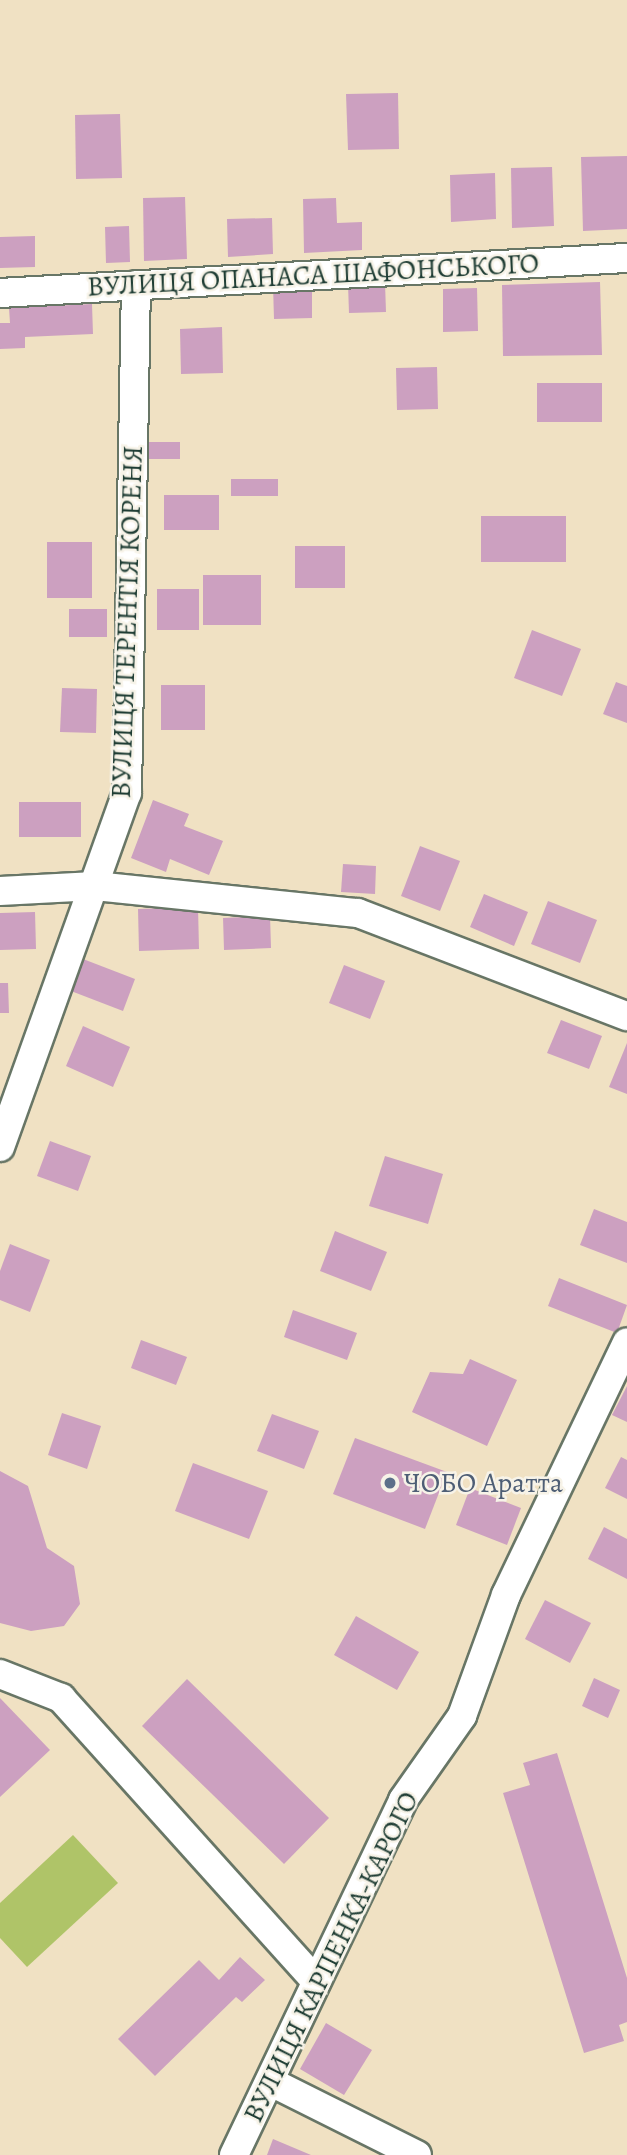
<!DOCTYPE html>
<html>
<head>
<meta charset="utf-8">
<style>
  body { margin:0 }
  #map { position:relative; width:627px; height:2155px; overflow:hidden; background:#f0e1c3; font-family:Alegreya,serif }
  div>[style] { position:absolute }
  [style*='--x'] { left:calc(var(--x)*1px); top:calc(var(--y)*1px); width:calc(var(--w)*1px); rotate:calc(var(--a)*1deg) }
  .green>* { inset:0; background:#afc468 }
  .building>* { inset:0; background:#cca0c0 }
  .roads { filter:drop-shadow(2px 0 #687666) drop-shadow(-2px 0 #687666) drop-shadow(0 2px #687666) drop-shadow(0 -2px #687666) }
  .minor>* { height:28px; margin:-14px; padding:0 14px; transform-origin:14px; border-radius:14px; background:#fff }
  .dots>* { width:19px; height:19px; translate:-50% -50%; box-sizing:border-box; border:4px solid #f7f3e8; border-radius:50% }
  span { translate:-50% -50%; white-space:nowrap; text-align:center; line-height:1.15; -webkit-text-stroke:5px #f7f3e8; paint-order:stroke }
  .street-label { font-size:28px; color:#1f3d34 }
  .service-label { font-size:28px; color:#4e5e75 }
  .left { translate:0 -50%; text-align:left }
</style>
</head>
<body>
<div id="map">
  <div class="green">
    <i style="clip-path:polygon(73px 1835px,118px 1883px,27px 1967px,0 1938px,0 1903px)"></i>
  </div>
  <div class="building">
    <i style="clip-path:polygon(398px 93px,399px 149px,348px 150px,346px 94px)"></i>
    <i style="clip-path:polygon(120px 114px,122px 178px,76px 179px,75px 115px)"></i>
    <i style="clip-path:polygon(627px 156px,627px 229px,583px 231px,581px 157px)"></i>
    <i style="clip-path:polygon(552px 167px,554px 226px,512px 228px,511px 168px)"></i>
    <i style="clip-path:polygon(495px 173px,496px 219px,451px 222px,450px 175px)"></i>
    <i style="clip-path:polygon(185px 197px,187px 259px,144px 261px,143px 198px)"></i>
    <i style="clip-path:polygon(336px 198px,337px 223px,362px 222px,362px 250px,304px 253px,303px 199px)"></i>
    <i style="clip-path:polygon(272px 218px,273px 254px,228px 257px,227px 219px)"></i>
    <i style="clip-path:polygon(129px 226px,130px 262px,106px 263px,105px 227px)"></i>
    <i style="clip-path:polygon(35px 236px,35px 267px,0 268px,0 237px)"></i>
    <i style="clip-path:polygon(600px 282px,602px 355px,503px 356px,502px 285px)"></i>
    <i style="clip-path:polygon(385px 283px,386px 312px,349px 313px,348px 284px)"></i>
    <i style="clip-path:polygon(312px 284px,312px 318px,274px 319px,273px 285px)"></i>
    <i style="clip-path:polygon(477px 288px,478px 331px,443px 332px,443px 289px)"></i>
    <i style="clip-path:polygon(92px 304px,93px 334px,25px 337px,25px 348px,0 349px,0 323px,10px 323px,9px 308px)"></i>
    <i style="clip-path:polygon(222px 327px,223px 373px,181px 374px,180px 329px)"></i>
    <i style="clip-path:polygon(437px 367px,438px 409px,397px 410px,396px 368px)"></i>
    <i style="clip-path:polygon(537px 383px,602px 383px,602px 422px,537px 422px)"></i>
    <i style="clip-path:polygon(149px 442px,180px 442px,180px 459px,149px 459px)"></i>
    <i style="clip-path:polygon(231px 479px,278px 479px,278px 496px,231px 496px)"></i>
    <i style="clip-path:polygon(164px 495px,219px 495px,219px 530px,164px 530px)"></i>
    <i style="clip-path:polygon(481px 516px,566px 516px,566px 562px,481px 562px)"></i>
    <i style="clip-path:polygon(47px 542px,92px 542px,92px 598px,47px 598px)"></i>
    <i style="clip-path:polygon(295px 546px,345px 546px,345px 588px,295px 588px)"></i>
    <i style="clip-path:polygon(203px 575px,261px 575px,261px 625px,203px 625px)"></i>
    <i style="clip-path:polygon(157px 589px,199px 589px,199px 630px,157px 630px)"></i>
    <i style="clip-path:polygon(69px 609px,107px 609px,107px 637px,69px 637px)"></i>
    <i style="clip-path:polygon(532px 630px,581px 649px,562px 696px,514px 678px)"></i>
    <i style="clip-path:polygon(616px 682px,627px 686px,627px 723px,603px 714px)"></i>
    <i style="clip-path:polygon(161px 685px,205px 685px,205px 730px,161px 730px)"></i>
    <i style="clip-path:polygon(62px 688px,97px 689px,96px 733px,60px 732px)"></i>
    <i style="clip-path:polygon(153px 800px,189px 814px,184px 826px,223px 841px,209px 875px,170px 859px,166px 872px,131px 858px)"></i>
    <i style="clip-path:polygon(19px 802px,81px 802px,81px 837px,19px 837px)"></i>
    <i style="clip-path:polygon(420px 846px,460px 861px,440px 911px,401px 896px)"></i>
    <i style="clip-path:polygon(343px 864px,376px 866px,375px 894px,341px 892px)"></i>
    <i style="clip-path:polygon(484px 894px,528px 912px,514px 946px,470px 927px)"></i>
    <i style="clip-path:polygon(548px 901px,597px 920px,580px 963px,531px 944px)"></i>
    <i style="clip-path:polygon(198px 907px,199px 949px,139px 951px,138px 909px)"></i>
    <i style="clip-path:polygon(35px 912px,36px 949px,0 950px,0 913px)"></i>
    <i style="clip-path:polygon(270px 916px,271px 948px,224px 950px,223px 918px)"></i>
    <i style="clip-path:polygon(83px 959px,135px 979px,123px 1011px,71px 991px)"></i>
    <i style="clip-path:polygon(344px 965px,385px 981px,370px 1019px,329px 1003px)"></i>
    <i style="clip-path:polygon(0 983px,8px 983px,9px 1013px,0 1013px)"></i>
    <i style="clip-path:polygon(561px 1020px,602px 1036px,589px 1069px,547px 1053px)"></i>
    <i style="clip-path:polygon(83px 1026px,130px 1047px,113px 1087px,66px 1066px)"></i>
    <i style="clip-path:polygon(627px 1043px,627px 1094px,609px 1087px)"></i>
    <i style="clip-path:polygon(50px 1141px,91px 1156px,78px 1191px,37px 1176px)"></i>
    <i style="clip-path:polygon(385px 1156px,443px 1174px,428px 1224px,369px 1206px)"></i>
    <i style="clip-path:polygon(594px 1209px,627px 1222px,627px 1263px,580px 1245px)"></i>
    <i style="clip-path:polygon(335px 1231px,387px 1252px,371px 1291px,320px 1271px)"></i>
    <i style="clip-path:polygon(10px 1244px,50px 1260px,30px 1312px,0 1300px,0 1271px)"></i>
    <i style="clip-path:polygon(559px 1278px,627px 1305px,617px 1333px,548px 1306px)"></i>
    <i style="clip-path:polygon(293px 1310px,357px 1333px,347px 1360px,284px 1337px)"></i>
    <i style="clip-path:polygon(141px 1340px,187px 1357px,176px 1385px,131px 1368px)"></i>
    <i style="clip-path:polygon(470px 1359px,517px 1380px,487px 1446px,412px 1412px,430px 1372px,463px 1374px)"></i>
    <i style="clip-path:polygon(627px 1386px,627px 1422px,612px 1415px)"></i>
    <i style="clip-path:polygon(62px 1413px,101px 1426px,87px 1469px,48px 1455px)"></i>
    <i style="clip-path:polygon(272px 1414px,319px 1431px,304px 1469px,257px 1451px)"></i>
    <i style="clip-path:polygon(355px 1438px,447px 1472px,425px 1529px,333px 1494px)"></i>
    <i style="clip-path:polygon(621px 1457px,627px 1460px,627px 1499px,605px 1488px)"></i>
    <i style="clip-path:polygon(193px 1463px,268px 1491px,249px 1539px,175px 1511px)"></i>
    <i style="clip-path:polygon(0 1471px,28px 1486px,47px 1548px,74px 1566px,80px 1604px,64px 1626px,31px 1631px,0 1623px)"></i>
    <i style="clip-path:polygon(470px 1488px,521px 1508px,507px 1545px,456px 1525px)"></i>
    <i style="clip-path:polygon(604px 1527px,627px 1539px,627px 1579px,588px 1559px)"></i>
    <i style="clip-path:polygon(545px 1600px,591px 1623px,570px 1663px,525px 1639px)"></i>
    <i style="clip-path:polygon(356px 1616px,419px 1652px,397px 1690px,334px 1655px)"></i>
    <i style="clip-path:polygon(594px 1678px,620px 1690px,608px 1718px,582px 1706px)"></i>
    <i style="clip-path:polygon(187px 1679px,329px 1818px,284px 1864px,142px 1726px)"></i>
    <i style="clip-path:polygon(0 1698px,50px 1750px,0 1797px)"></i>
    <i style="clip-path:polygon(557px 1753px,627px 1978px,627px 2022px,619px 2025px,624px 2041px,584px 2053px,503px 1793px,530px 1785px,523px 1763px)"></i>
    <i style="clip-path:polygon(240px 1957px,265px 1980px,242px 2002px,236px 1997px,155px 2076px,118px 2039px,199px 1960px,219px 1980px)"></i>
    <i style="clip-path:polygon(326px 2023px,372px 2050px,344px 2095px,300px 2069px)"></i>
    <i style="clip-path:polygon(273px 2139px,311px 2155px,267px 2155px)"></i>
  </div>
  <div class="roads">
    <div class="minor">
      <i style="--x:0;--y:293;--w:628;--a:-3.2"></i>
      <i style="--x:0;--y:891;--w:95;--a:-3"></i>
      <i style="--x:95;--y:886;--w:264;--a:5.9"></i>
      <i style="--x:358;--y:913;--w:288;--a:21"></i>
      <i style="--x:0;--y:1147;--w:376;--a:-70.3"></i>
      <i style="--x:127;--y:793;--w:508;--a:-88.99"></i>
      <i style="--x:0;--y:1674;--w:66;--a:21.5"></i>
      <i style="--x:61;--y:1698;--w:380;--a:48"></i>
      <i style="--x:273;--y:2083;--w:161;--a:26.6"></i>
      <i style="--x:234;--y:2155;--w:393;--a:-64.5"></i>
      <i style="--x:403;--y:1800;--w:103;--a:-54.9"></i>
      <i style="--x:462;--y:1716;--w:129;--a:-70"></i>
      <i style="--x:506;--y:1595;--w:280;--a:-64.4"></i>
    </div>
  </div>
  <div class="dots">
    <i style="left:390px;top:1483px;background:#5c6f8a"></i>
  </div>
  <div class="street-label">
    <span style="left:313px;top:275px;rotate:-3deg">ВУЛИЦЯ ОПАНАСА ШАФОНСЬКОГО</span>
    <span style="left:127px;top:622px;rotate:-88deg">ВУЛИЦЯ ТЕРЕНТІЯ КОРЕНЯ</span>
    <span style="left:331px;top:1957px;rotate:-64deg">ВУЛИЦЯ КАРПЕНКА-КАРОГО</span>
  </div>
  <div class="service-label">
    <span class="left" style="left:404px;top:1483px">ЧОБО Аратта</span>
  </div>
</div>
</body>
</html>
